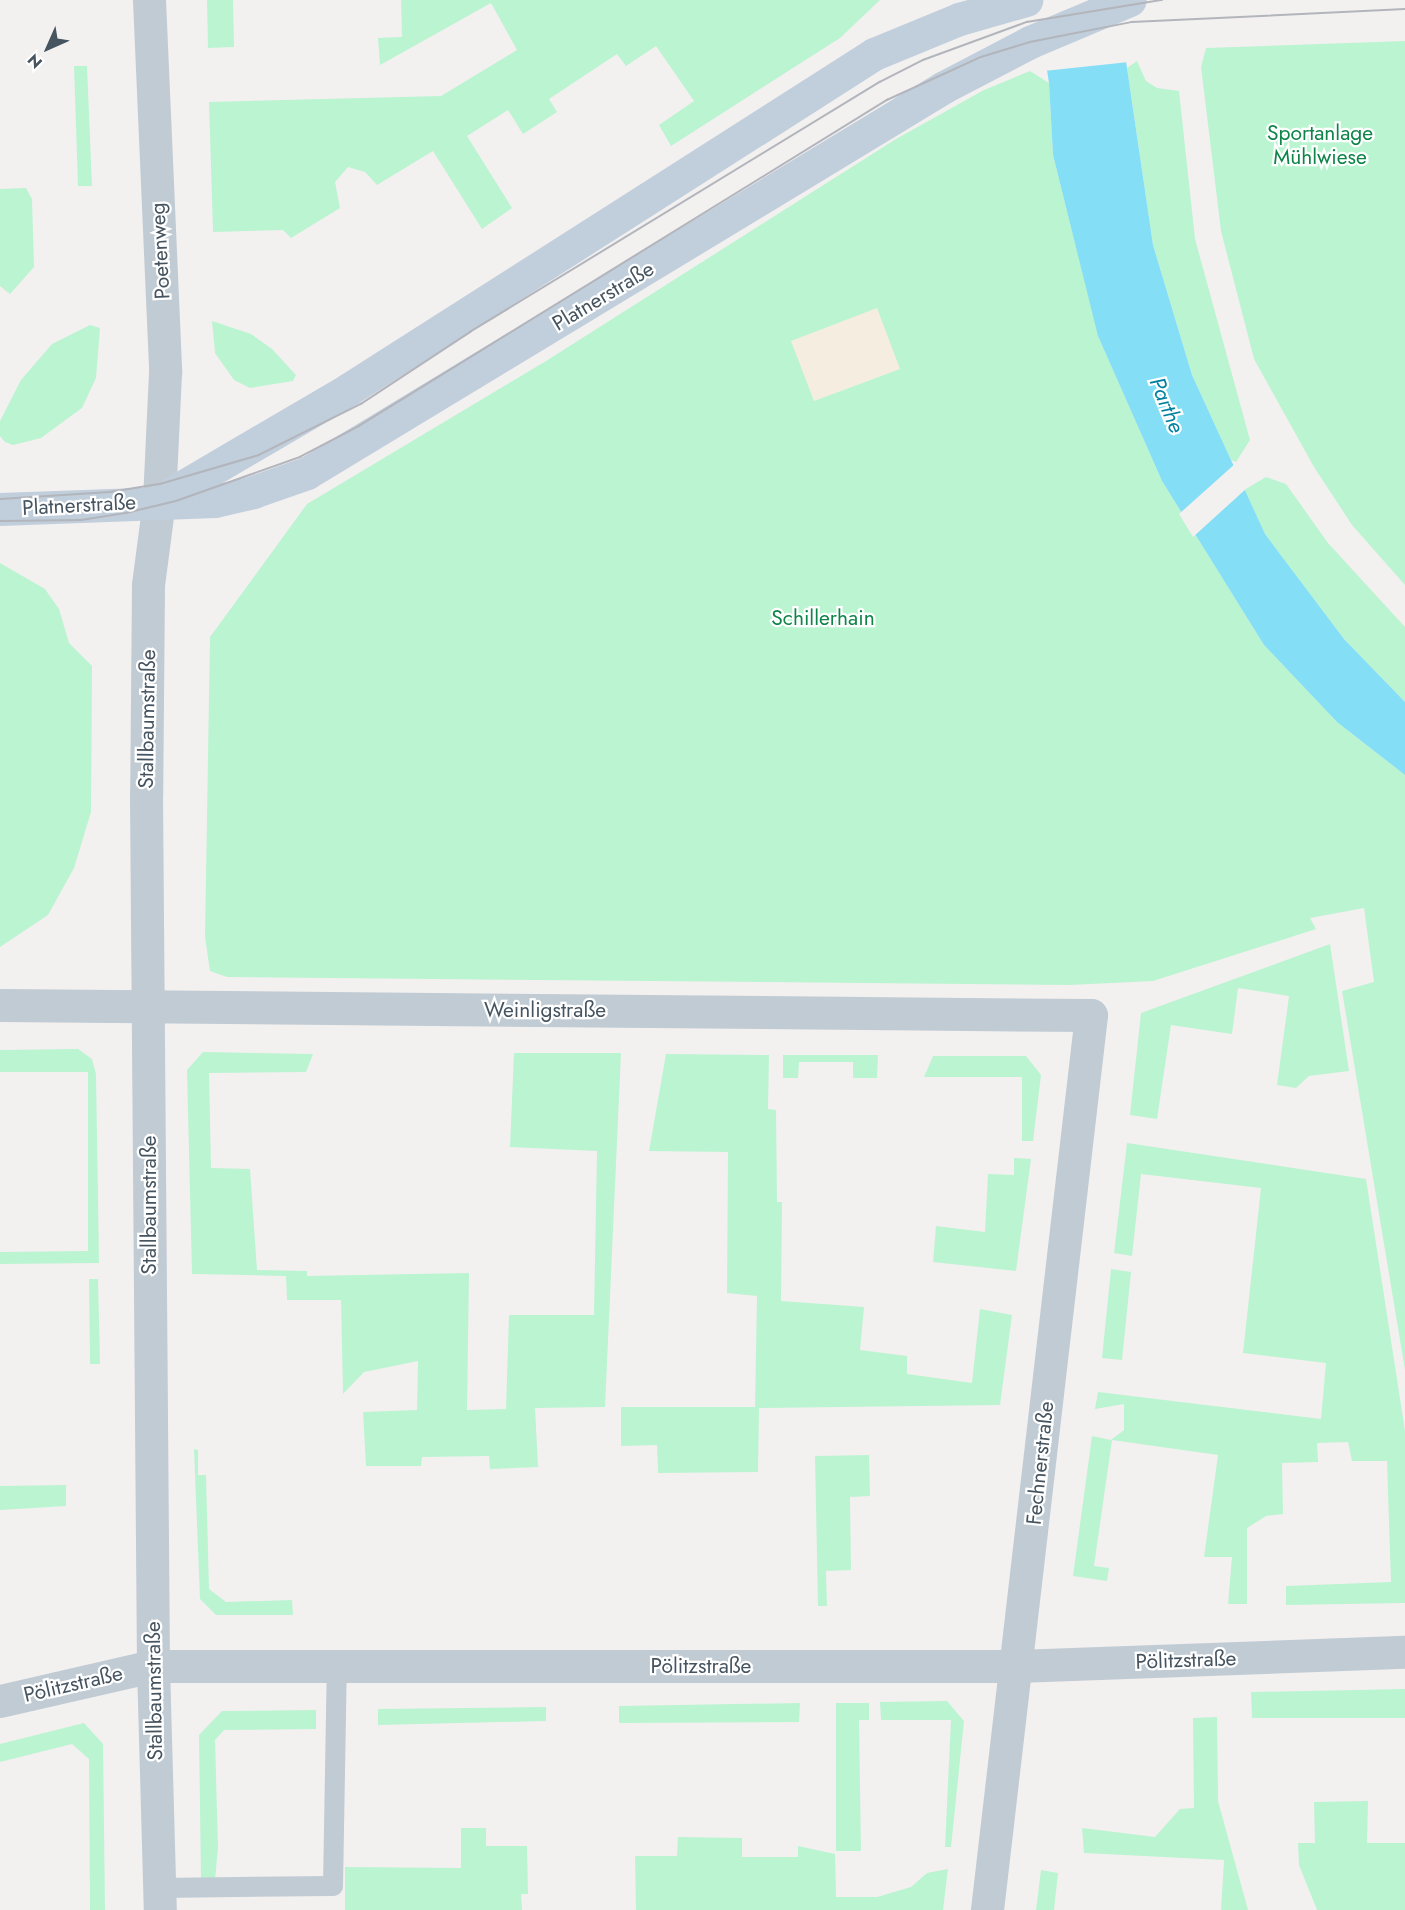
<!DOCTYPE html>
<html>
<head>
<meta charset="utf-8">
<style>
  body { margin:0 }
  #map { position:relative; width:1405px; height:1910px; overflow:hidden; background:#f3f0f0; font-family:Jost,sans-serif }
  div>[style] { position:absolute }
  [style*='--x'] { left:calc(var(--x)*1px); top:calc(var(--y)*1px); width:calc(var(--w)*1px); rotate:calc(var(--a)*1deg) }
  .green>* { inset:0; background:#bbf4d1 }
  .sand>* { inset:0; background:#f5eee0 }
  .water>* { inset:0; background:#84def5 }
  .pier>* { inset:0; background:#f3f0f0 }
  .service>* { height:20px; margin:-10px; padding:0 10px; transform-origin:10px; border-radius:10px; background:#c0cbd3 }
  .minor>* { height:33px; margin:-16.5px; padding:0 16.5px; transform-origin:16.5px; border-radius:16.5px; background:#c0cbd3 }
  .secondary>* { height:33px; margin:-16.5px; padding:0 16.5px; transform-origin:16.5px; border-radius:16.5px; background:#c1cedb }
  .tram>* { height:1.5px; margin:-0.75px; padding:0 0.75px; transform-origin:0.75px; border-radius:0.75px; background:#b2b5bb }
  span { translate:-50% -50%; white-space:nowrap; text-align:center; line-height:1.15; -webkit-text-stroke:4.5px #fff; paint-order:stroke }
  .park-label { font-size:21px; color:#0e8448 }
  .street-label { font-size:21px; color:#465460 }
  .water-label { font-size:22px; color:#0380a0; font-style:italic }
  .north { position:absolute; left:18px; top:18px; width:60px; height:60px; -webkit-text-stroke:4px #fff; paint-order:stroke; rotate:225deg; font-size:16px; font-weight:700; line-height:24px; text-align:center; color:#465460 }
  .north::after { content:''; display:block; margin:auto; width:21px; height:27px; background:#465460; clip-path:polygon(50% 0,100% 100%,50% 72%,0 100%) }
</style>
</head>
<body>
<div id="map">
  <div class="green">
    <i style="clip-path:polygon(207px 0,233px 0,234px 47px,208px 48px)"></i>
    <i style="clip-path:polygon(401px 0,880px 0,840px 38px,671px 146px,659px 125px,694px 101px,656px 46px,626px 66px,617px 54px,549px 99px,557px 112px,523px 134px,508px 110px,467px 136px,512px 208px,482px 229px,433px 151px,377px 185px,365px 172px,348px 167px,335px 182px,340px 208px,291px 238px,283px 230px,213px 232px,209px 102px,441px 96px,517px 50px,491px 3px,380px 65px,378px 38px,402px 37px)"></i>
    <i style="clip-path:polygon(1405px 41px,1405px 585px,1352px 525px,1314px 467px,1254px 359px,1221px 231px,1201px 67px,1206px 48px)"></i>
    <i style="clip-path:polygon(1137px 61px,1146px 81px,1157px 88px,1179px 91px,1195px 239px,1250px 440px,1236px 462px,1231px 460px,1192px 375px,1153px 245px,1127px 68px)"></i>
    <i style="clip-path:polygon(74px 66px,87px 66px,92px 186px,78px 186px)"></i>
    <i style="clip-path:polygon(1030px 71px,1049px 83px,1053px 155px,1099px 338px,1162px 481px,1264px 645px,1337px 722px,1405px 775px,1405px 1370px,1342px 991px,1374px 982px,1364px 908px,1310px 918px,1316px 929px,1153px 981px,1070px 985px,227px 977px,210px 971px,205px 937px,210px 637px,307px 504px,546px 361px,896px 139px,984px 90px)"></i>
    <i style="clip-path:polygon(26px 188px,32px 199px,34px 267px,10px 294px,0 286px,0 189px)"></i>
    <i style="clip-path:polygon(212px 321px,251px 334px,272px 349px,296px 375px,293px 381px,250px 388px,234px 380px,215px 353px)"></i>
    <i style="clip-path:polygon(90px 325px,100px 328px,96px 378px,82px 408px,41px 438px,13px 445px,5px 442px,0 436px,0 421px,21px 380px,52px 344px)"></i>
    <i style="clip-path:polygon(1266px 477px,1286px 484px,1328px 543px,1405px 627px,1405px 702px,1344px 639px,1265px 534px,1244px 490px)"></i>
    <i style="clip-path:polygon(0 563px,45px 589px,59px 609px,69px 643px,92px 666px,91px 812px,74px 868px,48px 915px,0 947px)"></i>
    <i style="clip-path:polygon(1330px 944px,1349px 1071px,1309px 1076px,1296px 1088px,1277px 1085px,1289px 996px,1238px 988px,1232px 1034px,1171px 1025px,1157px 1119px,1130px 1115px,1141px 1013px)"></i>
    <i style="clip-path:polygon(78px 1049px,92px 1059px,96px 1074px,99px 1263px,0 1264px,0 1252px,88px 1251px,88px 1072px,0 1072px,0 1050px)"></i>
    <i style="clip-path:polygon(203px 1052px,313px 1054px,306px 1072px,209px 1073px,211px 1168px,250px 1169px,257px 1270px,307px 1271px,307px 1276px,469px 1273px,467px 1410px,506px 1409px,509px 1315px,594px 1315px,597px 1151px,510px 1147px,514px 1053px,621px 1053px,605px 1407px,535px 1408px,538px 1467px,490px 1469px,489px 1456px,422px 1457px,421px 1466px,366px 1466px,363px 1412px,417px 1410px,418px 1361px,364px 1372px,343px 1394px,341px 1300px,287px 1300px,286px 1276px,192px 1274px,187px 1070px)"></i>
    <i style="clip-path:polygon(666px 1054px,769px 1055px,768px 1109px,776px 1110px,777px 1202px,782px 1202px,781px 1301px,864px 1307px,860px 1350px,907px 1356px,907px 1374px,972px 1383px,980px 1309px,1012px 1315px,1000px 1405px,759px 1408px,758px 1472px,658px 1473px,657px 1445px,621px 1446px,621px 1407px,755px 1407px,757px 1296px,727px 1293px,728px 1152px,649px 1151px)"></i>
    <i style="clip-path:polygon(783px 1055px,878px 1055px,877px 1078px,853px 1078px,853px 1062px,799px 1062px,798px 1078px,783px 1078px)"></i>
    <i style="clip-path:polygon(933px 1056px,1026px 1056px,1041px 1075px,1033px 1141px,1022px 1141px,1022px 1077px,924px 1077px)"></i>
    <i style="clip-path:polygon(1127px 1143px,1366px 1179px,1405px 1431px,1405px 1603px,1286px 1605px,1286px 1586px,1391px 1582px,1387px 1461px,1352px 1461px,1348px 1442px,1317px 1443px,1318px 1462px,1282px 1463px,1283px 1514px,1266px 1516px,1247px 1528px,1247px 1604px,1228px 1604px,1232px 1557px,1204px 1557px,1218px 1455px,1112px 1440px,1094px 1566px,1109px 1568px,1107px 1581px,1073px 1576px,1092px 1436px,1111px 1440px,1124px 1430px,1124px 1404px,1095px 1409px,1098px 1392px,1321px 1419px,1326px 1363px,1243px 1353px,1261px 1188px,1141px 1174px,1132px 1256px,1114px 1253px)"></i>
    <i style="clip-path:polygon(1014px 1158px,1031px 1159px,1016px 1271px,933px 1262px,936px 1226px,985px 1232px,988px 1174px,1014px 1175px)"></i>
    <i style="clip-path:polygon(1111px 1269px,1131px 1272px,1122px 1360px,1102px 1358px)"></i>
    <i style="clip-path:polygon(89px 1279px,98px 1279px,100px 1364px,90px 1364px)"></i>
    <i style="clip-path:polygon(194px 1449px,198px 1450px,198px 1475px,206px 1475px,209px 1589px,226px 1602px,292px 1600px,293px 1615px,216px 1615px,200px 1599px)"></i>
    <i style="clip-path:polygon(869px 1455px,870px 1496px,850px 1497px,851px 1570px,826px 1571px,827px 1606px,818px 1606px,815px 1456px)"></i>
    <i style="clip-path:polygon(66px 1485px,66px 1506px,0 1510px,0 1486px)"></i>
    <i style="clip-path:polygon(1405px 1689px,1405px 1718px,1252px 1718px,1251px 1692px)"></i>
    <i style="clip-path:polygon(947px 1701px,964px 1721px,951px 1847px,945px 1847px,951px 1720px,881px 1720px,880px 1702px)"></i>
    <i style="clip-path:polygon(800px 1703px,799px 1722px,619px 1723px,619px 1706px)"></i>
    <i style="clip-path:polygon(836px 1703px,869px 1703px,869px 1720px,859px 1720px,861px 1851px,836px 1851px)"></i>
    <i style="clip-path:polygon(546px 1707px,546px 1721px,378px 1725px,378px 1709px)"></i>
    <i style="clip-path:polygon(316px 1710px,316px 1729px,224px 1730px,215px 1740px,218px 1847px,215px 1880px,201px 1880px,199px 1735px,222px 1711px)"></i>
    <i style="clip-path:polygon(1217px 1717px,1218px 1801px,1248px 1910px,1221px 1910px,1224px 1860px,1084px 1853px,1082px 1828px,1155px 1837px,1180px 1809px,1194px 1808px,1193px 1718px)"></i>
    <i style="clip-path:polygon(84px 1723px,103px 1744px,105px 1910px,90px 1910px,89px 1759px,72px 1744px,0 1762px,0 1744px)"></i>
    <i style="clip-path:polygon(1368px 1801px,1367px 1843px,1405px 1843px,1405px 1910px,1317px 1910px,1299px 1865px,1298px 1843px,1315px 1843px,1314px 1802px)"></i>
    <i style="clip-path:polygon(461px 1828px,486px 1828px,486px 1846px,527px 1846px,528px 1894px,521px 1894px,522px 1910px,345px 1910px,345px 1867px,461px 1868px)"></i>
    <i style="clip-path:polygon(678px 1837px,742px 1838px,742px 1857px,798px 1857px,798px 1846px,835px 1854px,836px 1897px,877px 1897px,911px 1887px,927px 1873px,948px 1869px,943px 1910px,636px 1910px,635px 1856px,677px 1856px)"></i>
    <i style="clip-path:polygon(1041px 1870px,1058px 1873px,1054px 1910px,1036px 1910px)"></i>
  </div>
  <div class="sand">
    <i style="clip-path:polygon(877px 308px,900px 369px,814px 401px,791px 341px)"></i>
  </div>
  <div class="water">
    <i style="clip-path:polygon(1036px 0,1117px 0,1153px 245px,1192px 375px,1265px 534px,1344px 639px,1405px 702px,1405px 775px,1337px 722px,1264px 645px,1162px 481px,1098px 336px,1053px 155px,1049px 83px)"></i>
  </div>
  <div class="pier">
    <i style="clip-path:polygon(1033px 0,1120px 0,1129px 62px,1044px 71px)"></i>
    <i style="clip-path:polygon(1236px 463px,1247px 488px,1193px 537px,1179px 514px)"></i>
  </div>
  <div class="service">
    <i style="--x:160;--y:1888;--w:173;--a:-0.7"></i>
    <i style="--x:333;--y:1886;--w:220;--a:-89"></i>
  </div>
  <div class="minor">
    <i style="--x:149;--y:0;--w:373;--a:87.5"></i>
    <i style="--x:165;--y:373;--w:128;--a:92.7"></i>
    <i style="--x:159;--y:501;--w:85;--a:97.5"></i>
    <i style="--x:148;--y:585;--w:210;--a:90.5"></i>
    <i style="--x:146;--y:795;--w:871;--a:89.54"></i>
    <i style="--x:153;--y:1666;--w:244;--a:88.4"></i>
    <i style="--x:0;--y:1005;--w:1091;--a:0.53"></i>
    <i style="--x:1091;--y:1015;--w:901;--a:96.63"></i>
    <i style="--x:0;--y:1701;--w:157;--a:-12.9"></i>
    <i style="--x:153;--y:1666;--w:864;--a:0"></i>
    <i style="--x:1017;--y:1666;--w:388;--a:-2.1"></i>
  </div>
  <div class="secondary">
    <i style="--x:160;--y:500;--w:219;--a:-30.4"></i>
    <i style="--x:349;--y:389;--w:623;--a:-32.54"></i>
    <i style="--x:874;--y:54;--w:92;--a:-22.4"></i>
    <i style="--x:959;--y:19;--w:70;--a:-15.8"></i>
    <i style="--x:0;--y:509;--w:215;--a:-2.1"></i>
    <i style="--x:215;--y:501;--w:39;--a:-13"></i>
    <i style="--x:253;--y:492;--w:57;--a:-19.4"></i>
    <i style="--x:307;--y:473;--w:745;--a:-31.21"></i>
    <i style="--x:944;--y:87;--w:97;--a:-27.6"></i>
    <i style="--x:1030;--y:42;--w:108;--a:-22.8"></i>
  </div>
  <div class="tram">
    <i style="--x:0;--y:499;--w:110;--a:-3.6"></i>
    <i style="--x:110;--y:492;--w:51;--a:-9.1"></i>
    <i style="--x:160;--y:484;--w:103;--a:-16.3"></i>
    <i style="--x:259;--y:455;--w:114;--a:-26.6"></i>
    <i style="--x:361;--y:404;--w:131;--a:-33.4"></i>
    <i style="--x:470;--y:332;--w:480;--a:-31.4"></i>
    <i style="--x:880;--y:82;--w:48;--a:-27.1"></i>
    <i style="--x:923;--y:60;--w:111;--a:-20.1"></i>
    <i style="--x:1027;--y:22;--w:137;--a:-9.3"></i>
    <i style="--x:0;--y:521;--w:81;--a:-0.7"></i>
    <i style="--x:81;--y:520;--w:46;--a:-8.8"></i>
    <i style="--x:126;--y:513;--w:51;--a:-13.5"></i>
    <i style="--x:176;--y:501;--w:132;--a:-19.5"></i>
    <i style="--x:300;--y:457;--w:67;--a:-27.7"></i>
    <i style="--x:359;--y:426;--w:621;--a:-31.69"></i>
    <i style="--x:887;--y:100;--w:103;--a:-24.6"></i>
    <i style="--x:981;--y:57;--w:51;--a:-17"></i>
    <i style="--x:1030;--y:42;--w:104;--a:-11.1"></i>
    <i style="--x:1132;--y:22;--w:273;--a:-2.7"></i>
  </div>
  <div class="park-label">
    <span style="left:1320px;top:145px">Sportanlage<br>Mühlwiese</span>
    <span style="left:823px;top:618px">Schillerhain</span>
  </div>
  <div class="street-label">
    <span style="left:160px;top:251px;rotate:-93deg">Poetenweg</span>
    <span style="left:603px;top:296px;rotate:-31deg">Platnerstraße</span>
    <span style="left:79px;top:505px;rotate:-3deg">Platnerstraße</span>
    <span style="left:147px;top:719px;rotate:-89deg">Stallbaumstraße</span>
    <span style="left:545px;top:1010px">Weinligstraße</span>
    <span style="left:149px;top:1205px;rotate:-90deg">Stallbaumstraße</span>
    <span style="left:1040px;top:1463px;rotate:-84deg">Fechnerstraße</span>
    <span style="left:1186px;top:1660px;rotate:-2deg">Pölitzstraße</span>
    <span style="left:701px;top:1666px">Pölitzstraße</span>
    <span style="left:73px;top:1684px;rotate:-13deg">Pölitzstraße</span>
    <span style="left:154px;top:1691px;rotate:-91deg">Stallbaumstraße</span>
  </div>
  <div class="water-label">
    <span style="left:1167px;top:405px;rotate:68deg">Parthe</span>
  </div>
  <div class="north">N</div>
</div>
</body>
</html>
